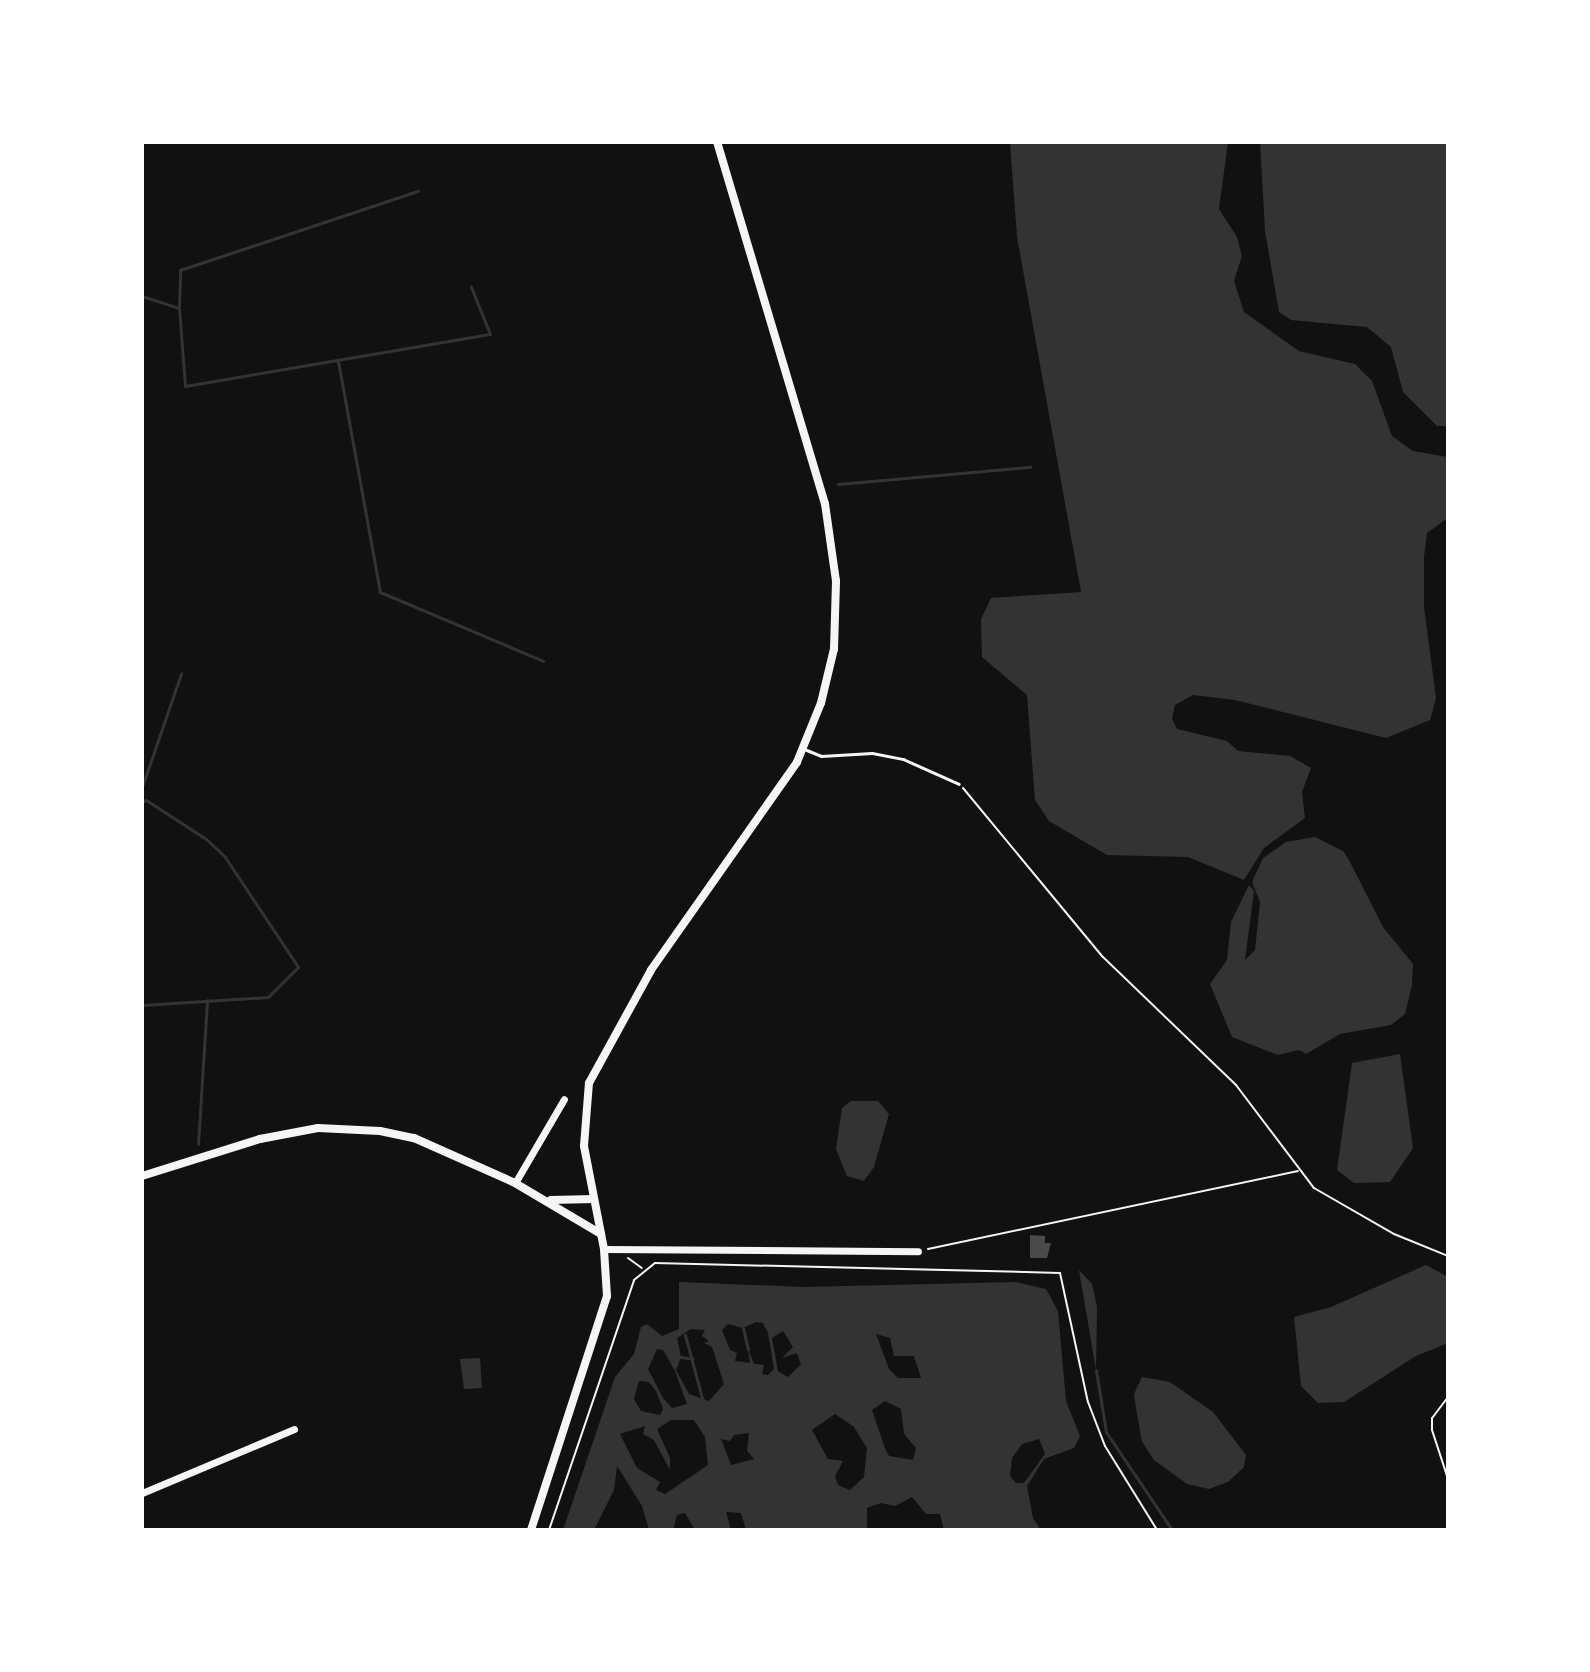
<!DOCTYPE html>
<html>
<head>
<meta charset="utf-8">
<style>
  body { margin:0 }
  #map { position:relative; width:1590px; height:1672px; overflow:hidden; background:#111; font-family:"Playfair Display",serif }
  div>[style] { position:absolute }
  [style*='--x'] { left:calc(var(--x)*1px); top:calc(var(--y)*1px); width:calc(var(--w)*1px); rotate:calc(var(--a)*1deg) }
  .water>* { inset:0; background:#333 }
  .stream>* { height:3px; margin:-1.5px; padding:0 1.5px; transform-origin:1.5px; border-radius:1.5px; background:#333 }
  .building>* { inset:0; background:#4a4a4a }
  .path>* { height:2px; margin:-1px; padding:0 1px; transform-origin:1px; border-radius:1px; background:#f5f5f5 }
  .service>* { height:3px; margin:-1.5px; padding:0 1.5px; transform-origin:1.5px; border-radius:1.5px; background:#f5f5f5 }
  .minor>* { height:7px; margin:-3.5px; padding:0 3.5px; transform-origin:3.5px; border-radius:3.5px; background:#f5f5f5 }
  .tertiary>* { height:8px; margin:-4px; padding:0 4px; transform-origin:4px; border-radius:4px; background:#f5f5f5 }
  span { translate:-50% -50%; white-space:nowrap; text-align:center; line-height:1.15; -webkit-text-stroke:6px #fff; paint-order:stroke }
  .frame { position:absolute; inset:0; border:144px solid #fff; pointer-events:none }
</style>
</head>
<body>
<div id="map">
  <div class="water">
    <i style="clip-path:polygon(1010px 142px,1228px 142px,1219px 209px,1237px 237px,1242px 256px,1234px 281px,1244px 312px,1299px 351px,1355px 364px,1372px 381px,1392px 436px,1413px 451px,1448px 457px,1448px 518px,1427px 533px,1424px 557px,1424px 607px,1436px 698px,1430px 720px,1386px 738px,1235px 700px,1193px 695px,1175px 705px,1172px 719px,1177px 729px,1227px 741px,1238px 751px,1290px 756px,1311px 768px,1302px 792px,1305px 818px,1264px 848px,1244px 880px,1188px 857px,1107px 855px,1049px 821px,1035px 800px,1027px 695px,982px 657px,981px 619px,991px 598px,1081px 592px,1017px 237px)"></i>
    <i style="clip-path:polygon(1260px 142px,1448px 142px,1448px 426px,1437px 426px,1403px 392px,1391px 347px,1367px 327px,1291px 320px,1279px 312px,1265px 231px)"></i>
    <i style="clip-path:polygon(1315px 837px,1343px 851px,1349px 860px,1383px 927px,1413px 964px,1412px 985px,1405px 1014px,1391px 1025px,1340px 1034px,1306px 1054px,1299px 1050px,1278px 1055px,1232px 1037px,1210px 984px,1227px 960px,1231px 922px,1249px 885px,1254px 891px,1245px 960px,1255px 950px,1260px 902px,1252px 882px,1263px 858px,1286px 842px)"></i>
    <i style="clip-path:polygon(1400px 1054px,1413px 1148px,1390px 1182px,1354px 1183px,1337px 1170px,1352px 1063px)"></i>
    <i style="clip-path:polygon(851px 1101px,878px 1101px,889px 1114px,874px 1167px,864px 1181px,847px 1176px,836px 1149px,842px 1108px)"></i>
    <i style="clip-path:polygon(1426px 1265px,1448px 1277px,1448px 1343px,1416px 1356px,1344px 1402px,1318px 1403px,1301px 1386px,1294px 1317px,1331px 1307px)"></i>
    <i style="clip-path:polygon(1079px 1270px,1092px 1284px,1097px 1307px,1096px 1370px)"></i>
    <i style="clip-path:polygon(evenodd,679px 1282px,803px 1287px,1015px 1282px,1046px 1289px,1058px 1311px,1066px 1401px,1080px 1436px,1074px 1448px,1044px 1459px,1027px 1486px,1033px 1518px,1041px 1530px,944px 1530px,940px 1514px,926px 1514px,912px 1497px,895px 1506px,881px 1503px,867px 1508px,867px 1530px,746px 1530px,741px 1513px,726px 1512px,731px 1530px,695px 1530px,685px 1513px,677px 1515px,673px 1530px,649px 1530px,642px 1506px,617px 1466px,614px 1490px,594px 1530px,563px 1530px,615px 1377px,634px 1354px,641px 1327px,647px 1324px,662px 1336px,679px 1329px,679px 1282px,756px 1322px,763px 1323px,768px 1333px,774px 1369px,768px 1375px,762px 1374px,764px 1365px,754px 1364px,748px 1349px,750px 1363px,735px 1361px,737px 1353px,730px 1350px,722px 1330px,728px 1324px,743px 1328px,756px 1322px,679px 1282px,691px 1329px,705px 1330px,702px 1336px,709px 1341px,704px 1343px,712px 1347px,724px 1384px,709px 1401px,689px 1394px,676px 1370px,681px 1357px,677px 1338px,691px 1329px,679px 1282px,783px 1331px,793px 1347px,782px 1358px,797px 1353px,801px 1364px,788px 1377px,778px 1371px,772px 1338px,783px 1331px,679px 1282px,876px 1334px,890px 1338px,894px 1356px,914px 1356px,921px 1378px,898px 1378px,889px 1369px,876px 1334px,679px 1282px,657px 1349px,663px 1350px,675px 1371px,687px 1404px,672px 1408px,663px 1398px,648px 1369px,657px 1349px,679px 1282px,639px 1381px,649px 1382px,656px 1391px,663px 1409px,660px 1415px,641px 1411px,634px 1399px,639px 1381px,679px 1282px,885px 1401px,901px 1409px,904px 1434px,916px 1448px,913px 1460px,889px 1456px,885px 1448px,872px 1410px,885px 1401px,679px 1282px,835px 1414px,854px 1427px,867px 1448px,864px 1477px,850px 1490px,838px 1485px,835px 1476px,843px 1461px,828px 1459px,812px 1430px,835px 1414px,679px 1282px,671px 1420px,694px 1420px,705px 1437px,708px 1465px,665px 1494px,656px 1490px,660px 1482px,637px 1468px,620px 1434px,645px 1426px,643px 1434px,654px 1440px,670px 1470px,670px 1458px,657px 1429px,671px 1420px,679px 1282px,749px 1433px,747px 1451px,754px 1459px,731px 1465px,721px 1439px,730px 1441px,734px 1435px,749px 1433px,679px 1282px,1039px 1439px,1045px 1454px,1024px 1483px,1016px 1483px,1010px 1476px,1012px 1458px,1022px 1444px,1039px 1439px)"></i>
    <i style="clip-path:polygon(480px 1358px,482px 1388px,464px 1389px,460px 1359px)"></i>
    <i style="clip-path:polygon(1142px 1377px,1170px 1382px,1213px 1412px,1246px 1455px,1244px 1467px,1228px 1482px,1209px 1489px,1187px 1484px,1154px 1460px,1142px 1442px,1136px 1408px,1134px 1394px)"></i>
  </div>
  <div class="stream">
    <i style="--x:142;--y:296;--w:39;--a:18"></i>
    <i style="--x:179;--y:308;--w:78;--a:85.6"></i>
    <i style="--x:185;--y:386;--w:309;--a:-9.7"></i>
    <i style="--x:490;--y:334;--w:51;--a:-112"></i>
    <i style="--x:179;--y:307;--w:37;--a:-88"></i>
    <i style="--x:180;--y:270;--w:251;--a:-18.4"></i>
    <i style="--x:338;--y:361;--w:235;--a:79.7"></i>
    <i style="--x:380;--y:592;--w:177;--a:22.9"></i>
    <i style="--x:838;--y:484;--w:193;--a:-5.1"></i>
    <i style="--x:142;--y:787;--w:120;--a:-71"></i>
    <i style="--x:142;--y:802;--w:4;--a:-27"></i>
    <i style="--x:146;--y:800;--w:72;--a:33"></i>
    <i style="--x:206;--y:839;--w:26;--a:43"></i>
    <i style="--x:225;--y:857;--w:132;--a:56.4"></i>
    <i style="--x:298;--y:967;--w:42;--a:135"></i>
    <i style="--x:268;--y:997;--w:126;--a:176.4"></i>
    <i style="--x:198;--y:1144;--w:144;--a:-86.4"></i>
    <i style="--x:743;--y:1328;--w:22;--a:77"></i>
    <i style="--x:685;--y:1335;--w:65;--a:74.9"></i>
    <i style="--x:681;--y:1357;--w:12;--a:9"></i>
    <i style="--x:1096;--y:1370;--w:63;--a:80.8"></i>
    <i style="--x:1106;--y:1432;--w:118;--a:56"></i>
  </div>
  <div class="building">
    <i style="clip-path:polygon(1030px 1235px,1045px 1236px,1045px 1243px,1051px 1243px,1047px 1258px,1030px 1258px)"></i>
  </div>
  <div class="path">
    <i style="--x:963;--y:788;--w:219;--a:50.4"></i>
    <i style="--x:1103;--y:957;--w:185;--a:43.9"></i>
    <i style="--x:1236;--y:1085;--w:129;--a:52.9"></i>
    <i style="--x:1314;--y:1188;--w:92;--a:29.9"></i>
    <i style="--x:1394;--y:1234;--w:58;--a:22.2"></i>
    <i style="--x:928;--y:1249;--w:378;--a:-11.9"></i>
    <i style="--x:628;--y:1258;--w:17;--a:36"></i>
    <i style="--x:1448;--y:1397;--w:26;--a:127"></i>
    <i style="--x:1432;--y:1418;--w:12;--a:90"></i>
    <i style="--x:1432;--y:1430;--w:52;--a:71.9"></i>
    <i style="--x:549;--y:1530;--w:264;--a:-71.2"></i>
    <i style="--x:634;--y:1280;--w:27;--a:-39"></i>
    <i style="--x:655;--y:1263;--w:405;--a:1.4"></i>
    <i style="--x:1060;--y:1273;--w:132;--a:77.8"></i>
    <i style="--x:1088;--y:1402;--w:47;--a:68.9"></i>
    <i style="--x:1105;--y:1446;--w:99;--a:58.2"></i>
  </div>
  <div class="service">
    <i style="--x:804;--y:749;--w:18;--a:22"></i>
    <i style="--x:821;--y:756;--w:51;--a:-3.4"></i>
    <i style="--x:872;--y:753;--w:32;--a:11"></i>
    <i style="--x:903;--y:759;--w:61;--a:24.1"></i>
  </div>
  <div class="minor">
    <i style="--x:515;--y:1183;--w:97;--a:-59.7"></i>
    <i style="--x:604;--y:1249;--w:314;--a:0.4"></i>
    <i style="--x:142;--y:1493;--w:165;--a:-22.8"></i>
  </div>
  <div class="tertiary">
    <i style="--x:142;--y:1176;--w:124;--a:-17.4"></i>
    <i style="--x:260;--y:1139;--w:59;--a:-10.7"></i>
    <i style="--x:318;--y:1128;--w:62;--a:2.8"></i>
    <i style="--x:380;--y:1131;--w:35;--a:12"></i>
    <i style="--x:414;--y:1138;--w:111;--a:24"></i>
    <i style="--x:515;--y:1183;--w:100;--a:30.7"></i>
    <i style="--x:551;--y:1200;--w:43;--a:-1.3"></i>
    <i style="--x:531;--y:1530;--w:246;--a:-72"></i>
    <i style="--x:607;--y:1296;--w:47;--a:-93.7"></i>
    <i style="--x:604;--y:1249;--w:105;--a:-101"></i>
    <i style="--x:584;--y:1146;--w:63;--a:-85.5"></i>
    <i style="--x:589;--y:1083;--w:129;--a:-61.2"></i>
    <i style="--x:651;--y:970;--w:254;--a:-54.9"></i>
    <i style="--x:797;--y:762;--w:64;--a:-67.9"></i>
    <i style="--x:821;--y:703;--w:56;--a:-76.5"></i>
    <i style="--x:834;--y:649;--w:68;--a:-88.3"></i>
    <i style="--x:836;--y:581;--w:78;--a:-98.1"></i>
    <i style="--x:825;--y:504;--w:378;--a:-106.6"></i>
  </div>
  <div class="frame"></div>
</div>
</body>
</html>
